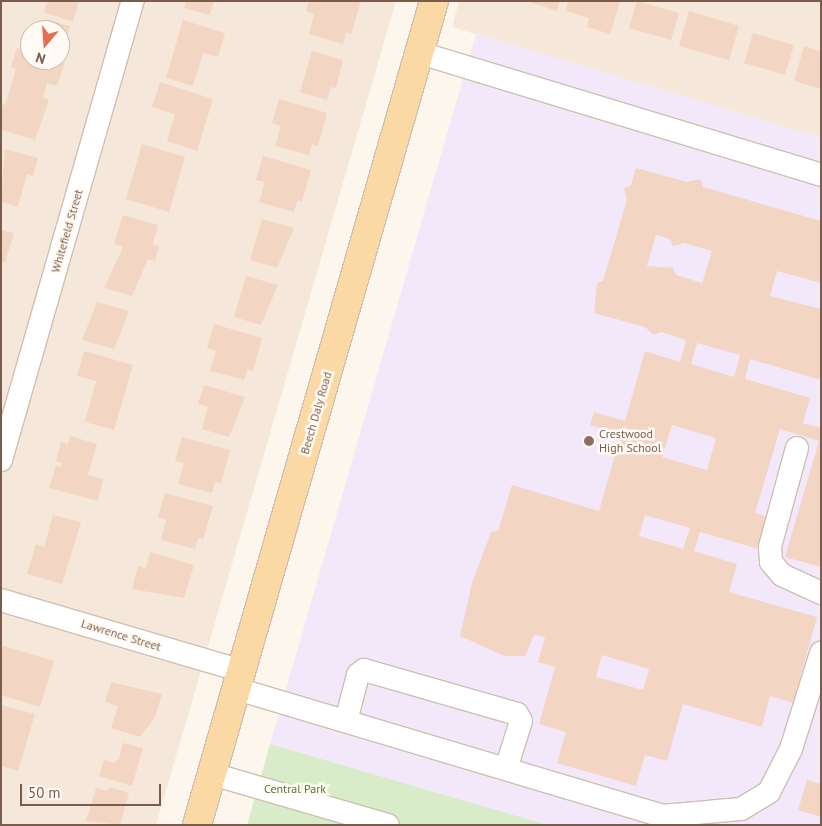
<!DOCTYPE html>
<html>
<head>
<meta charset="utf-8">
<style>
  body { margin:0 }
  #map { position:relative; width:822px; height:826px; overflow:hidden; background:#fdf6ec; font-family:"PT Sans",sans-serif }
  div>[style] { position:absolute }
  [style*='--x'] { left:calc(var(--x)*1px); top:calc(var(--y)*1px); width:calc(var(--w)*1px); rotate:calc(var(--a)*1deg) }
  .residential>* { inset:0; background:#f5e8da }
  .education>* { inset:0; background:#f3e8fa }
  .green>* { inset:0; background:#d8ecc9 }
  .building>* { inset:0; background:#f3d5c3 }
  .roads { filter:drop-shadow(1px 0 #d1beb0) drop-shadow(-1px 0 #d1beb0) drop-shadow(0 1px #d1beb0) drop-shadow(0 -1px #d1beb0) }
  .minor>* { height:22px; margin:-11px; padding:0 11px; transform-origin:11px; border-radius:11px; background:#fff }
  .major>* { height:28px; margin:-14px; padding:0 14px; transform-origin:14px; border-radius:14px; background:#fbd9a5 }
  .dots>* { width:14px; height:14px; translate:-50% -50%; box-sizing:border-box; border:2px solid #fffaf3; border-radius:50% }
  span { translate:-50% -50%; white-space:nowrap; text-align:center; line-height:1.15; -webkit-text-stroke:5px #fffaf3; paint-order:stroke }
  .street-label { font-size:12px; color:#7a5c4d }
  .education-label { font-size:12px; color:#785e54 }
  .left { translate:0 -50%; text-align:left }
  .park-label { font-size:12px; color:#537a41 }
  .frame { position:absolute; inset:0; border:2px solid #7a5c4d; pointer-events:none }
  .north { position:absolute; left:20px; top:20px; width:50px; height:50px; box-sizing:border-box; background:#fffaf3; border:1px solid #cabbb1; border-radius:50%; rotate:198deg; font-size:14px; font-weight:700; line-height:20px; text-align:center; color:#7a5c4d }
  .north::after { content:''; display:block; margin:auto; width:18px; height:22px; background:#e76f51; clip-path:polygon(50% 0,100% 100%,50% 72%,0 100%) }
  .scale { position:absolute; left:20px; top:784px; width:141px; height:22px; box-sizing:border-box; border:2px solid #7a5c4d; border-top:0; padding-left:6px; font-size:15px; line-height:18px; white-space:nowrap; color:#7a5c4d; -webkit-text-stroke:4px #fffaf3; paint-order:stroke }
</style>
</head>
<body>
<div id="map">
  <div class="residential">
    <i style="clip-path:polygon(evenodd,1px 1px,396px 1px,156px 825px,1px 825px,1px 1px,30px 30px,60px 30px,60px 60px,30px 60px,30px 30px)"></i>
    <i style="clip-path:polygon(459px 1px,821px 1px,821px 138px,452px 27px)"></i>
  </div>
  <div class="education">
    <i style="clip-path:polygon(476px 34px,821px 138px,821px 825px,548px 825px,270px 744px)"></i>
  </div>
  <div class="green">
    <i style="clip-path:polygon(270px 744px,548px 825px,247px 825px)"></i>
  </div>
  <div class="building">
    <i style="clip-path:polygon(47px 1px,79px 1px,73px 22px,44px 12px)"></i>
    <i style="clip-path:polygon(186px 1px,214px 1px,210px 15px,184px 8px)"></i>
    <i style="clip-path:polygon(309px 1px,361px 1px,351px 34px,346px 32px,343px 44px,309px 34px,314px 14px,306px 11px)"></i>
    <i style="clip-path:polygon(526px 1px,560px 1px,557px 11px)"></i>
    <i style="clip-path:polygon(568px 1px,620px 1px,610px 34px,587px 27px,589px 18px,566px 11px)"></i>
    <i style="clip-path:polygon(637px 1px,679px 13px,671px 40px,629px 28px)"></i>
    <i style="clip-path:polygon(689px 11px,739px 26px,729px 60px,679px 46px)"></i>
    <i style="clip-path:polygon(48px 20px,70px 26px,64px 48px,60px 47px,60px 30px,46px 30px)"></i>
    <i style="clip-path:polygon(183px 20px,225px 33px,218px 57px,203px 53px,193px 86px,166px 78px)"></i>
    <i style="clip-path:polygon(753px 33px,794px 45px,785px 75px,744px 63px)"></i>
    <i style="clip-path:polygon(804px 46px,821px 51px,821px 89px,794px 81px)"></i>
    <i style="clip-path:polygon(17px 48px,30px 52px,30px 60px,65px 62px,57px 86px,47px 83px,43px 98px,49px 100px,35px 140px,1px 130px,1px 104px,5px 105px,16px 69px,11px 67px)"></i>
    <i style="clip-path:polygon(312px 51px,343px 60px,336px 88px,331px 87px,327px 100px,300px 92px)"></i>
    <i style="clip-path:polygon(160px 82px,213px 99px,197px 151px,167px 141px,175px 114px,152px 107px)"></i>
    <i style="clip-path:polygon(279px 99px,327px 113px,318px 146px,312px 144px,309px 155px,275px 146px,281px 126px,272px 123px)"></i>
    <i style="clip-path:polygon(142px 144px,185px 157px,169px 212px,126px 199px)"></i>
    <i style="clip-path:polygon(5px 149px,38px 158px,33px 176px,27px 174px,18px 207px,1px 202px)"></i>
    <i style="clip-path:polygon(263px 156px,311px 170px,302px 202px,297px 201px,294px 212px,259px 202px,265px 182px,256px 180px)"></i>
    <i style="clip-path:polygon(evenodd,636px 168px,687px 182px,700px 179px,703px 187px,821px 221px,821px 283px,777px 271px,770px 296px,821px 309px,821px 380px,750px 359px,745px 379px,810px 398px,803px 423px,821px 428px,821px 567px,785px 557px,819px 441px,780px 429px,755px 513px,771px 518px,762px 550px,700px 532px,694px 551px,737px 564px,729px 592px,817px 617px,793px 703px,770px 696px,762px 727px,683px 704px,667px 761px,645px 755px,636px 786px,557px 763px,566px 732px,539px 724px,555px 667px,538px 662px,545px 637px,534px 635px,525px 656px,504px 656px,460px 636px,472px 583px,491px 532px,498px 531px,512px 485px,599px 511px,621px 434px,590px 425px,594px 412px,625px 421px,645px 351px,680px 362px,686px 340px,661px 332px,654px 335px,645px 327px,594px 313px,597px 283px,603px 281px,627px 200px,624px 188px,631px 185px,636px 168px,656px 235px,670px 239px,673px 246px,685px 243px,712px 251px,702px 283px,676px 275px,673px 268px,647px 266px,656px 235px,636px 168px,697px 343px,740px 355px,734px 377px,691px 364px,697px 343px,636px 168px,672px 425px,716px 438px,707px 470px,662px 457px,672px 425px,636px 168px,645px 515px,690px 528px,683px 549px,639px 536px,645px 515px,636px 168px,602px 655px,649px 669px,643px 690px,596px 677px,602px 655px)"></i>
    <i style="clip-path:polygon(123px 215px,158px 225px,153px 244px,159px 246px,155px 261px,148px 259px,132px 296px,104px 288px,123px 247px,114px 244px)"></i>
    <i style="clip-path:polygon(262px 219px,294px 228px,277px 268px,250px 260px)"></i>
    <i style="clip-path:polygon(1px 230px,14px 233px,5px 262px,1px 261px)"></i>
    <i style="clip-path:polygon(246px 276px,278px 285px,261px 325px,234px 317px)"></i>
    <i style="clip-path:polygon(97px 302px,129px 311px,114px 349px,82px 340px)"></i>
    <i style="clip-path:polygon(214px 324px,262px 338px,253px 371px,247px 369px,244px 380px,210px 371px,216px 351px,207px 348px)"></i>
    <i style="clip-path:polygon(84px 351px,133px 365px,114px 430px,85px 422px,96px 381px,77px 376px)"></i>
    <i style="clip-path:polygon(204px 385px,245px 397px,229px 437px,202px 429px,208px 407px,198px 404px)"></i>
    <i style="clip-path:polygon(70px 436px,97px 444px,88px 475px,103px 479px,98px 501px,49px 488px,56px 466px,61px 467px,62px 463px,56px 461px,61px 442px,68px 444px)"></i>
    <i style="clip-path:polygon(182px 437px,230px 450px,221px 483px,215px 482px,212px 493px,178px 484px,184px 463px,175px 461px)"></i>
    <i style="clip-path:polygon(165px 493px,213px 506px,203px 540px,198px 538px,195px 549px,161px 540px,166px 520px,158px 517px)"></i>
    <i style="clip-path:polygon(53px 515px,81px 522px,62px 584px,27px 574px,36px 544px,44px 547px)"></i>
    <i style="clip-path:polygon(150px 552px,194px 565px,184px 598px,132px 589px,138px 566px,146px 568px)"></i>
    <i style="clip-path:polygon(1px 645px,54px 661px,40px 707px,1px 695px)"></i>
    <i style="clip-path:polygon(111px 682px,162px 694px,155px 717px,140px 737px,111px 728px,118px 706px,105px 702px)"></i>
    <i style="clip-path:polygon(1px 705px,35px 714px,18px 771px,1px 766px)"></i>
    <i style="clip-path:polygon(123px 743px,143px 748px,132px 786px,99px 776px,104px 760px,113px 763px,119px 759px)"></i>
    <i style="clip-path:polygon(807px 780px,821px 784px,821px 817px,798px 810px)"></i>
    <i style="clip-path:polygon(110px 787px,129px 793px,120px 825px,86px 821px,96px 788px,108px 791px)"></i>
  </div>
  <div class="roads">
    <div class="minor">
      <i style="--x:420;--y:53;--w:419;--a:16.9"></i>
      <i style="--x:797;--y:448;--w:103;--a:105.3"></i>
      <i style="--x:770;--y:547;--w:15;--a:86"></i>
      <i style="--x:771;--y:562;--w:17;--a:50"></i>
      <i style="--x:782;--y:575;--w:43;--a:24.8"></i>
      <i style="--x:1;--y:460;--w:478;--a:-74"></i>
      <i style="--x:1;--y:600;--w:251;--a:16.4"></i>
      <i style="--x:237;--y:689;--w:444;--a:16.6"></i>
      <i style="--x:662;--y:816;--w:79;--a:-5.1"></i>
      <i style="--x:741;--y:809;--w:33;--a:-31"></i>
      <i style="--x:769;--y:792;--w:48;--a:-62.9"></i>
      <i style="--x:791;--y:749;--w:101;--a:-72.6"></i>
      <i style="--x:346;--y:721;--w:48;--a:-75.4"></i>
      <i style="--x:358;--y:675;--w:8;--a:-40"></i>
      <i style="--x:364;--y:670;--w:159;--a:16"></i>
      <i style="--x:517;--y:714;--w:8;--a:60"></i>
      <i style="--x:521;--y:721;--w:50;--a:107.4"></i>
      <i style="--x:212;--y:774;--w:183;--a:16.2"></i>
    </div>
    <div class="major">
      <i style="--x:197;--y:825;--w:857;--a:-73.95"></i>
    </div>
  </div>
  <div class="dots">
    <i style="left:589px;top:441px;background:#8d6e63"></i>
  </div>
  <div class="street-label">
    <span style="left:67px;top:231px;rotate:-74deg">Whitefield Street</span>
    <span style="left:316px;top:413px;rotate:-74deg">Beech Daly Road</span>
    <span style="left:121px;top:635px;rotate:17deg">Lawrence Street</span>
  </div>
  <div class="education-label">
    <span class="left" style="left:599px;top:441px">Crestwood<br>High School</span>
  </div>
  <div class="park-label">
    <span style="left:295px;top:789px">Central Park</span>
  </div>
  <div class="frame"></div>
  <div class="north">N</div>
  <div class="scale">50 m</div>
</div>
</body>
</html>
